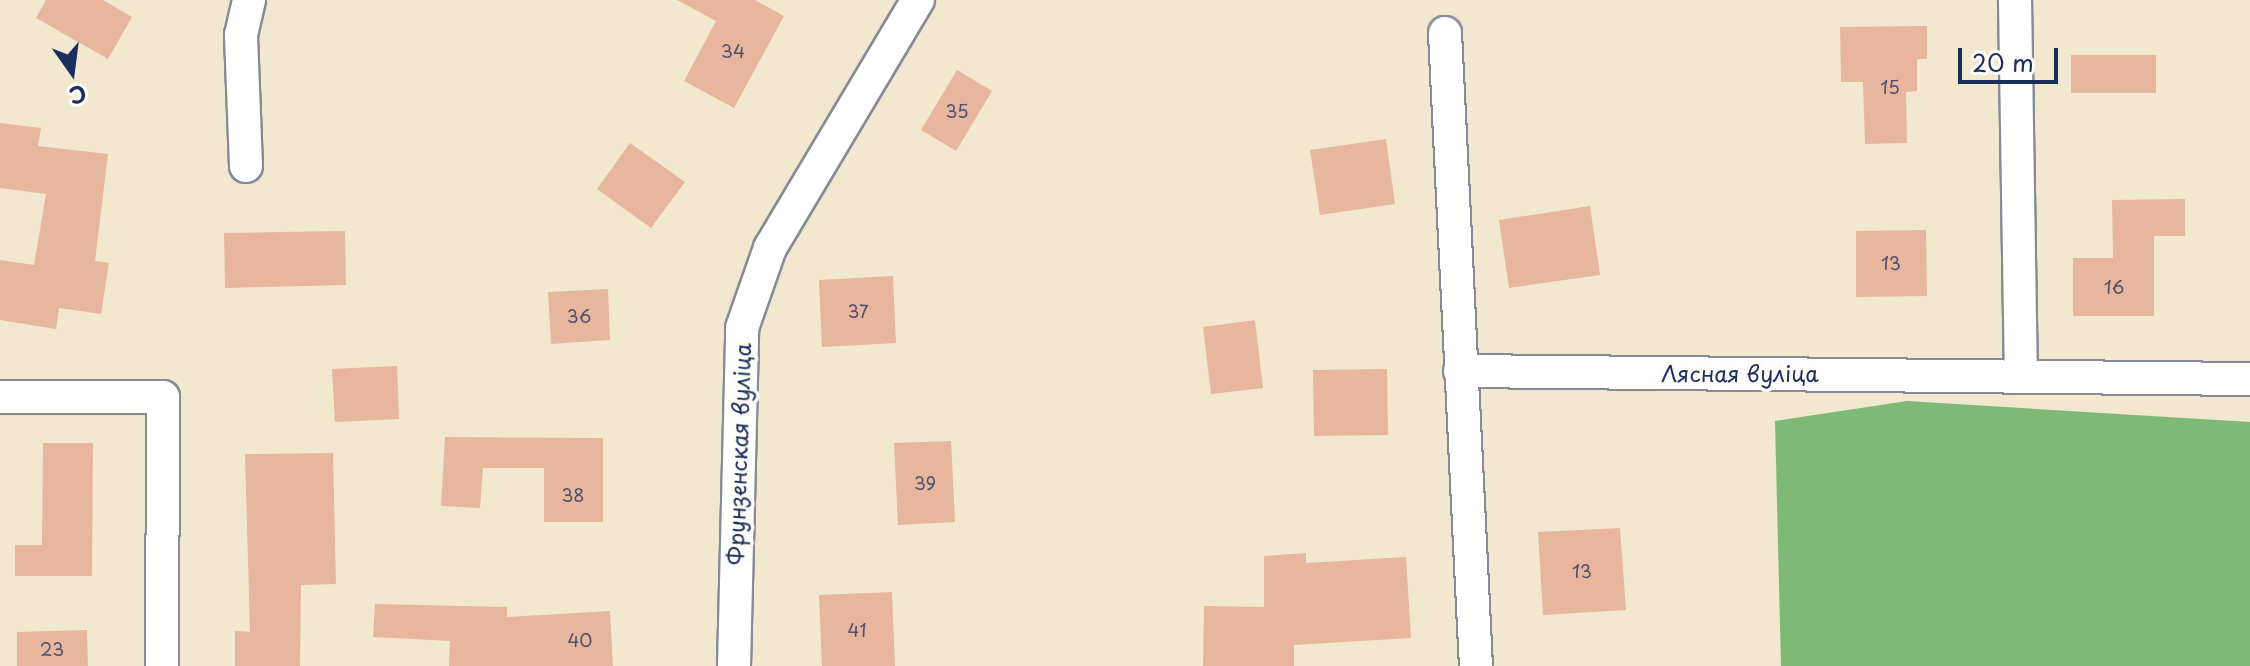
<!DOCTYPE html>
<html>
<head>
<meta charset="utf-8">
<style>
  body { margin:0 }
  #map { position:relative; width:2250px; height:666px; overflow:hidden; background:#f1e8cf; font-family:"Playpen Sans",sans-serif }
  div>[style] { position:absolute }
  [style*='--x'] { left:calc(var(--x)*1px); top:calc(var(--y)*1px); width:calc(var(--w)*1px); rotate:calc(var(--a)*1deg) }
  .forest>* { inset:0; background:#7fb978 }
  .building>* { inset:0; background:#e7b69c }
  .roads { filter:drop-shadow(2px 0 #868c96) drop-shadow(-2px 0 #868c96) drop-shadow(0 2px #868c96) drop-shadow(0 -2px #868c96) }
  .minor>* { height:32px; margin:-16px; padding:0 16px; transform-origin:16px; border-radius:16px; background:#fff }
  span { translate:-50% -50%; white-space:nowrap; text-align:center; line-height:1.15; -webkit-text-stroke:7px #fdfcf7; paint-order:stroke }
  .number-label { font-size:18px; color:#4e516e }
  .number-label span { -webkit-text-stroke-width:0 }
  .street-label { font-size:22px; color:#1b2f5e }
  .north { position:absolute; left:32px; top:32px; width:80px; height:80px; -webkit-text-stroke:6px #fdfcf7; paint-order:stroke; rotate:166deg; font-size:22px; font-weight:700; line-height:32px; text-align:center; color:#1b2f5e }
  .north::after { content:''; display:block; margin:auto; width:28px; height:36px; background:#1b2f5e; clip-path:polygon(50% 0,100% 100%,50% 72%,0 100%) }
  .scale { position:absolute; left:1958px; top:48px; width:100px; height:36px; box-sizing:border-box; border:4px solid #1b2f5e; border-top:0; padding-left:10px; font-size:24px; line-height:28px; white-space:nowrap; color:#1b2f5e; -webkit-text-stroke:6px #fdfcf7; paint-order:stroke }
</style>
</head>
<body>
<div id="map">
  <div class="forest">
    <i style="clip-path:polygon(1907px 401px,2250px 422px,2250px 666px,1781px 666px,1775px 421px)"></i>
  </div>
  <div class="building">
    <i style="clip-path:polygon(46px 0,103px 0,132px 17px,108px 59px,36px 18px)"></i>
    <i style="clip-path:polygon(677px 0,755px 0,784px 16px,734px 108px,684px 81px,716px 21px)"></i>
    <i style="clip-path:polygon(1927px 26px,1927px 59px,1917px 59px,1917px 91px,1906px 92px,1907px 143px,1865px 144px,1863px 82px,1841px 82px,1840px 27px)"></i>
    <i style="clip-path:polygon(2071px 55px,2156px 55px,2156px 93px,2071px 93px)"></i>
    <i style="clip-path:polygon(957px 70px,992px 91px,956px 151px,921px 130px)"></i>
    <i style="clip-path:polygon(0 123px,41px 128px,38px 146px,108px 154px,95px 261px,109px 263px,101px 314px,59px 308px,56px 329px,0 320px,0 260px,34px 265px,46px 194px,0 188px)"></i>
    <i style="clip-path:polygon(1386px 139px,1395px 204px,1320px 215px,1310px 150px)"></i>
    <i style="clip-path:polygon(630px 143px,685px 182px,651px 228px,597px 189px)"></i>
    <i style="clip-path:polygon(2185px 199px,2185px 236px,2154px 236px,2154px 316px,2073px 316px,2073px 258px,2113px 258px,2112px 200px)"></i>
    <i style="clip-path:polygon(1590px 206px,1600px 275px,1509px 288px,1499px 220px)"></i>
    <i style="clip-path:polygon(1926px 230px,1927px 296px,1856px 297px,1856px 231px)"></i>
    <i style="clip-path:polygon(345px 231px,346px 285px,225px 288px,224px 233px)"></i>
    <i style="clip-path:polygon(893px 276px,896px 343px,822px 347px,819px 280px)"></i>
    <i style="clip-path:polygon(608px 289px,610px 340px,551px 344px,548px 292px)"></i>
    <i style="clip-path:polygon(1255px 320px,1263px 388px,1211px 394px,1203px 327px)"></i>
    <i style="clip-path:polygon(397px 366px,399px 419px,335px 422px,332px 369px)"></i>
    <i style="clip-path:polygon(1387px 369px,1388px 435px,1314px 436px,1313px 370px)"></i>
    <i style="clip-path:polygon(445px 437px,603px 438px,603px 522px,544px 522px,544px 468px,483px 468px,480px 508px,441px 506px)"></i>
    <i style="clip-path:polygon(951px 441px,955px 522px,898px 525px,894px 443px)"></i>
    <i style="clip-path:polygon(43px 443px,93px 443px,92px 576px,15px 576px,15px 545px,42px 545px)"></i>
    <i style="clip-path:polygon(333px 453px,336px 584px,301px 585px,300px 666px,235px 666px,235px 631px,250px 632px,245px 454px)"></i>
    <i style="clip-path:polygon(1620px 528px,1626px 610px,1543px 615px,1538px 532px)"></i>
    <i style="clip-path:polygon(1306px 553px,1306px 563px,1406px 557px,1411px 638px,1294px 645px,1294px 666px,1203px 666px,1204px 606px,1264px 607px,1264px 556px)"></i>
    <i style="clip-path:polygon(892px 592px,895px 666px,822px 666px,819px 595px)"></i>
    <i style="clip-path:polygon(375px 604px,507px 607px,507px 617px,610px 611px,613px 666px,449px 666px,450px 641px,373px 637px)"></i>
    <i style="clip-path:polygon(87px 630px,88px 666px,17px 666px,17px 632px)"></i>
  </div>
  <div class="roads">
    <div class="minor">
      <i style="--x:2015;--y:0;--w:374;--a:89.1"></i>
      <i style="--x:1445;--y:33;--w:634;--a:87.2"></i>
      <i style="--x:246;--y:166;--w:131;--a:-92.2"></i>
      <i style="--x:241;--y:35;--w:36;--a:-77"></i>
      <i style="--x:1460;--y:371;--w:790;--a:0.58"></i>
      <i style="--x:0;--y:397;--w:163;--a:0"></i>
      <i style="--x:163;--y:397;--w:269;--a:90.2"></i>
      <i style="--x:734;--y:666;--w:338;--a:-88.6"></i>
      <i style="--x:742;--y:328;--w:85;--a:-70.7"></i>
      <i style="--x:770;--y:248;--w:289;--a:-59.2"></i>
    </div>
  </div>
  <div class="number-label">
    <span style="left:733px;top:51px">34</span>
    <span style="left:1890px;top:87px">15</span>
    <span style="left:957px;top:111px">35</span>
    <span style="left:1891px;top:263px">13</span>
    <span style="left:2114px;top:287px">16</span>
    <span style="left:858px;top:311px">37</span>
    <span style="left:579px;top:316px">36</span>
    <span style="left:925px;top:483px">39</span>
    <span style="left:573px;top:495px">38</span>
    <span style="left:1582px;top:571px">13</span>
    <span style="left:857px;top:630px">41</span>
    <span style="left:580px;top:640px">40</span>
    <span style="left:52px;top:649px">23</span>
  </div>
  <div class="street-label">
    <span style="left:1740px;top:373px">Лясная вуліца</span>
    <span style="left:738px;top:454px;rotate:-88deg">Фрунзенская вуліца</span>
  </div>
  <div class="north">С</div>
  <div class="scale">20 m</div>
</div>
</body>
</html>
